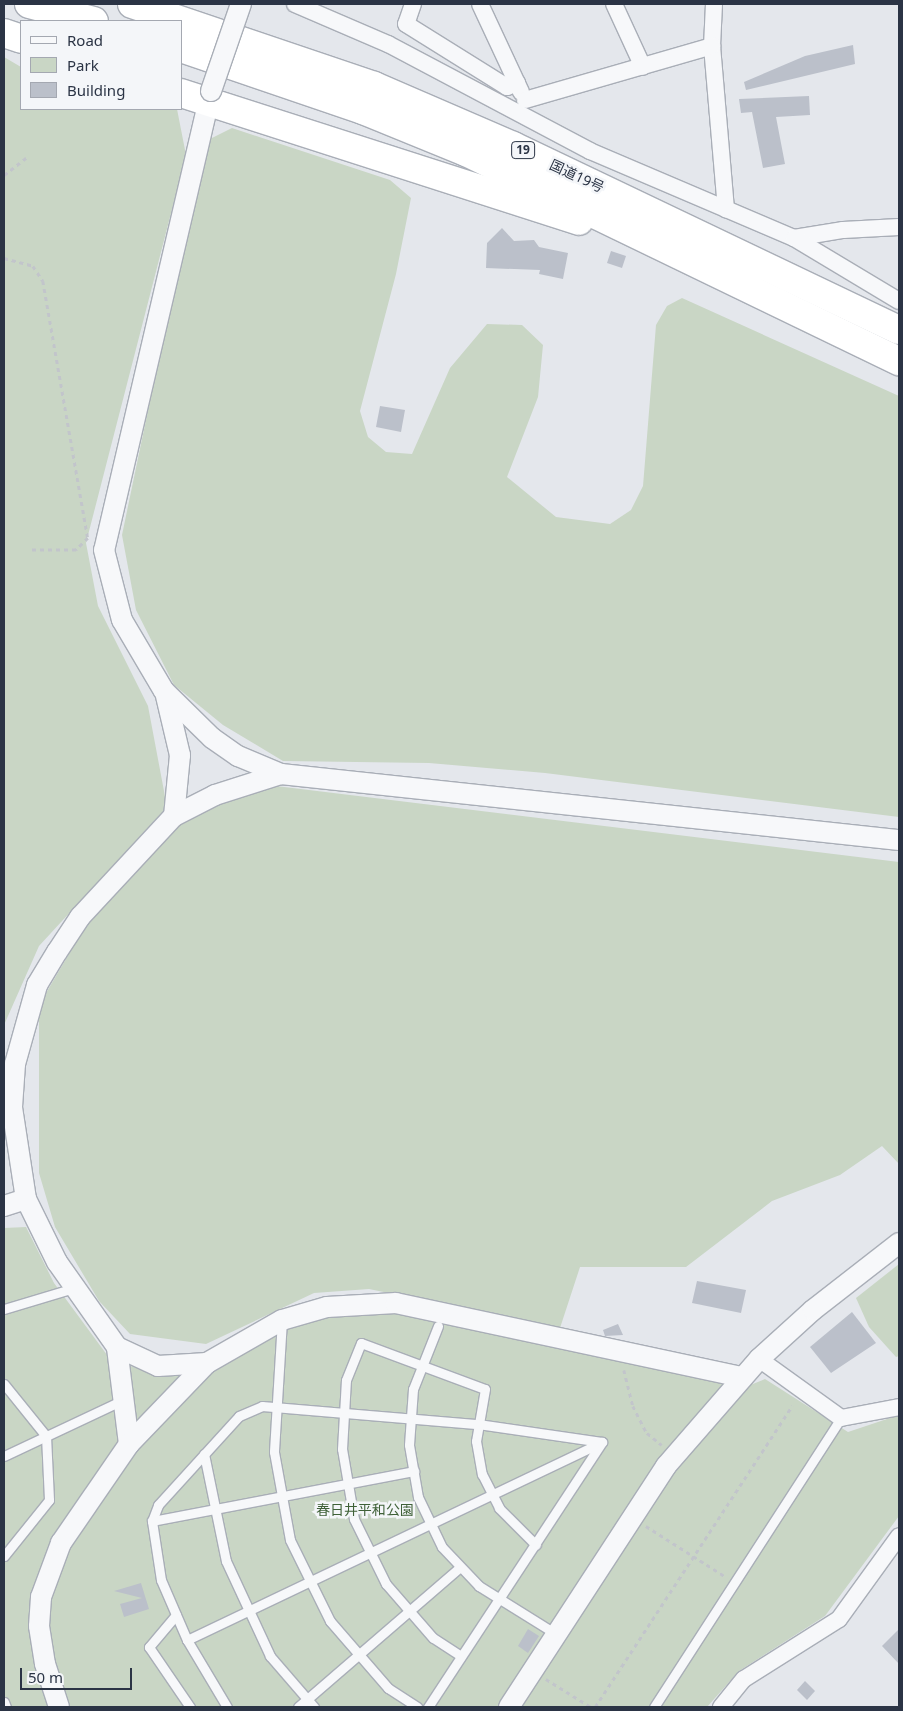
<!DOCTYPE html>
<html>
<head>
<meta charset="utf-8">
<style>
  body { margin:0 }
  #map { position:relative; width:903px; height:1711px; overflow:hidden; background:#e4e7ec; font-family:"Noto Sans","Noto Sans JP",sans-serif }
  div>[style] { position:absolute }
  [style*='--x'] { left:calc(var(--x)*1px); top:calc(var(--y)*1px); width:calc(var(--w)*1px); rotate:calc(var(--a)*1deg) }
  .green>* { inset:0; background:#c9d6c5 }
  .building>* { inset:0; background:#bbc0ca }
  .path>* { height:2.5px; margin-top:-1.25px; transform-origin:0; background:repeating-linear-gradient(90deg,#c2c5cb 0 4px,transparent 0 8px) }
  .roads { filter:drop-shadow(1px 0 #a9aeb7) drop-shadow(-1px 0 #a9aeb7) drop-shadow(0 1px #a9aeb7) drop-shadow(0 -1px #a9aeb7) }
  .service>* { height:9px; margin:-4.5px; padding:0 4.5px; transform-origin:4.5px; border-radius:4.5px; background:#f7f8fa }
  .minor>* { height:16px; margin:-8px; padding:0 8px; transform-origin:8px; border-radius:8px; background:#f7f8fa }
  .tertiary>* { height:20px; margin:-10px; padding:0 10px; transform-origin:10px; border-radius:10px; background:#f7f8fa }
  .trunk>* { height:28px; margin:-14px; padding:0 14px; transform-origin:14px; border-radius:14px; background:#fff }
  .bridges { filter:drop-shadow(1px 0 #a9aeb7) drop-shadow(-1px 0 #a9aeb7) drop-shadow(0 1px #a9aeb7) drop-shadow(0 -1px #a9aeb7) }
  .tertiary-bridge>* { height:20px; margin:-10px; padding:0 10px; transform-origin:10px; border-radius:10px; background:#f7f8fa }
  span { translate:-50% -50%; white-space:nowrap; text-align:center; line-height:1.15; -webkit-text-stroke:5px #f4f6f9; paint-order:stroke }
  .shield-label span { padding:1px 4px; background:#f4f6f9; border:1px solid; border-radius:4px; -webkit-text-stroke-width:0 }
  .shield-label { font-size:12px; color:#2b3445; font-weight:700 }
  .street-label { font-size:14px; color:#2b3445 }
  .park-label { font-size:14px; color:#3f6138 }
  .frame { position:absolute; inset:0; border:5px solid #2b3445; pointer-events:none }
  .legend { position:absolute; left:20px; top:20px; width:162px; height:90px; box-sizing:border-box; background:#f4f6f9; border:1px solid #a4a8b1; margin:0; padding:6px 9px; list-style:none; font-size:15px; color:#2b3445 }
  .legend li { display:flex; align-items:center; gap:10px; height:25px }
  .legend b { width:25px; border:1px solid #a4a8b1 }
  .scale { position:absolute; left:20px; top:1668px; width:112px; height:22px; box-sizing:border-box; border:2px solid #2b3445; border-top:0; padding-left:6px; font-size:15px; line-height:18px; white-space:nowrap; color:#2b3445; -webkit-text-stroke:4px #f4f6f9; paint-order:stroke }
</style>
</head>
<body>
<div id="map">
  <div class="green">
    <i style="clip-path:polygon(4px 57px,21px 67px,21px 109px,177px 109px,186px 155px,86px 543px,98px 606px,148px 706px,167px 807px,39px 946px,4px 1025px)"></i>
    <i style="clip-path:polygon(232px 128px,390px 180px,411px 198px,396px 274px,360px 411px,368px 437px,386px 452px,412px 454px,450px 368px,487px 324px,522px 325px,543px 345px,538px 397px,507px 477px,556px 517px,610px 524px,631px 510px,643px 486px,656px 325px,667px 306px,682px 298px,899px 396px,899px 817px,545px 773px,429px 763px,283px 761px,223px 725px,174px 685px,136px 610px,122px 535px,204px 142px)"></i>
    <i style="clip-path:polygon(276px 786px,899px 862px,899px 1164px,882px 1146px,840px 1175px,772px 1201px,686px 1267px,580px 1267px,560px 1328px,369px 1289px,314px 1293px,206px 1344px,130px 1334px,99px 1301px,55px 1227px,39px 1173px,39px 1005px,90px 918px,183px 820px,230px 798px)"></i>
    <i style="clip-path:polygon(26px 1227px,54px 1283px,110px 1359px,157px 1375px,212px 1373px,292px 1325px,331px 1315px,387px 1312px,748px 1386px,765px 1379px,848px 1432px,899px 1415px,899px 1516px,825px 1616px,739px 1671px,707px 1707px,4px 1707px,4px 1228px)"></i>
    <i style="clip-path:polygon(899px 1264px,899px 1356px,896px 1357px,869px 1327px,856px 1298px)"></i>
  </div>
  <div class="building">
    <i style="clip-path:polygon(853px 45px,855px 64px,746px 90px,744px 82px,805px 56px)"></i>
    <i style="clip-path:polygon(809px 96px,810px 115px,776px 117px,785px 164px,763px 168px,752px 112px,741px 113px,739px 99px)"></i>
    <i style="clip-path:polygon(502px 228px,514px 241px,534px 240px,539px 247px,568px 253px,563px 279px,539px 274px,540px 270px,486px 268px,487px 243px)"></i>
    <i style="clip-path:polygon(611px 251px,626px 256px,622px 268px,607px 263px)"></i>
    <i style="clip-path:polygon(380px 406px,405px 410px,401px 432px,376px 427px)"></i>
    <i style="clip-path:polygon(697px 1281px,746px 1290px,741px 1313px,692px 1303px)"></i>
    <i style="clip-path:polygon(852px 1312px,876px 1343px,831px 1373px,810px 1347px)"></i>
    <i style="clip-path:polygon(618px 1324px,623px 1335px,605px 1336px,603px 1330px)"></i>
    <i style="clip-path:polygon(141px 1583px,149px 1609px,124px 1617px,120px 1604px,142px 1598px,114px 1591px)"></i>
    <i style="clip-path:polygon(528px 1629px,539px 1636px,528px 1653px,518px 1646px)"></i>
    <i style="clip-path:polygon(899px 1629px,899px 1664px,882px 1646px)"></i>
    <i style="clip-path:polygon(805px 1681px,815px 1691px,807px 1700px,797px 1690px)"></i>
  </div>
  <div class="path">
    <i style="--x:4;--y:175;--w:28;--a:-38"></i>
    <i style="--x:4;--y:258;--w:30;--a:15"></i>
    <i style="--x:33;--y:266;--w:18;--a:56"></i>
    <i style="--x:43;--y:281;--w:261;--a:80.1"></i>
    <i style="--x:88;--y:538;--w:17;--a:135"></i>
    <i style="--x:76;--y:550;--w:47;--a:180"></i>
    <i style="--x:624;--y:1370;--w:37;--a:76"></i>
    <i style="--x:633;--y:1406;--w:30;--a:63"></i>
    <i style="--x:647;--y:1433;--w:19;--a:39"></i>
    <i style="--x:646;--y:1526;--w:95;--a:32.5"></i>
    <i style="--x:546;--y:1679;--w:53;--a:31.9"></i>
    <i style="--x:595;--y:1707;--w:360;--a:-56.8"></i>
  </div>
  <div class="roads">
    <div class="service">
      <i style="--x:4;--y:1309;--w:73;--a:-16.7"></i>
      <i style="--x:282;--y:1320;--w:132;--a:93.5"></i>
      <i style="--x:274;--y:1452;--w:89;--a:79.7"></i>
      <i style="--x:290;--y:1540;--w:90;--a:63.7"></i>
      <i style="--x:330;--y:1621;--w:89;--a:49.1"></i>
      <i style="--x:388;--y:1688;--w:35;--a:33"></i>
      <i style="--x:438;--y:1326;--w:68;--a:111.6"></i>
      <i style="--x:413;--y:1389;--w:56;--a:94.1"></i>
      <i style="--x:409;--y:1445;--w:53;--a:80.2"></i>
      <i style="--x:418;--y:1497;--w:55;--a:64.4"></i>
      <i style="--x:442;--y:1547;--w:54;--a:46.5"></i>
      <i style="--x:479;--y:1586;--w:91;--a:31.9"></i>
      <i style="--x:4;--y:1384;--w:67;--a:51.1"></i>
      <i style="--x:46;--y:1436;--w:64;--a:87.3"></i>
      <i style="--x:49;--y:1500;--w:72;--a:128.8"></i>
      <i style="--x:204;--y:1454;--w:109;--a:78.4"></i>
      <i style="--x:226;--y:1561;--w:105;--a:65.1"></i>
      <i style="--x:270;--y:1656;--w:67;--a:49.2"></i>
      <i style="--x:4;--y:1456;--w:132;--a:-25.2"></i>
      <i style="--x:152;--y:1521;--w:267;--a:-10.8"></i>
      <i style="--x:176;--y:1615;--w:42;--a:130.2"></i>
      <i style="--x:149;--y:1647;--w:73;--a:55.7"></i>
      <i style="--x:187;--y:1640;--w:460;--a:-25.5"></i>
      <i style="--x:461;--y:1656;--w:33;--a:-147"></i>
      <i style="--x:433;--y:1638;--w:72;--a:-131"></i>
      <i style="--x:386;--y:1584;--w:72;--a:-116.2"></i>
      <i style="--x:354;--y:1519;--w:71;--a:-99.7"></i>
      <i style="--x:342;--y:1449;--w:69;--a:-86.7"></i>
      <i style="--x:346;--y:1380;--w:40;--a:-68"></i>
      <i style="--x:361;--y:1343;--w:132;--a:20.4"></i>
      <i style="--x:485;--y:1389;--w:53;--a:99.8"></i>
      <i style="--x:476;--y:1441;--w:34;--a:80"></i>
      <i style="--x:482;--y:1474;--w:38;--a:63"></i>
      <i style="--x:499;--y:1508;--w:52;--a:45"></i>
      <i style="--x:4;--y:1702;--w:5;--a:68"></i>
      <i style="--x:227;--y:1707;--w:78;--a:-120.8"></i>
      <i style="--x:187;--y:1640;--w:65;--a:-113.4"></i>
      <i style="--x:161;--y:1580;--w:60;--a:-98.7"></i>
      <i style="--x:152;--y:1521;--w:17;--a:-69"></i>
      <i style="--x:158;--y:1505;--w:120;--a:-47.7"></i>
      <i style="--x:239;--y:1416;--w:25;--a:-23"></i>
      <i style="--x:262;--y:1406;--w:217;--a:4.8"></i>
      <i style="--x:478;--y:1424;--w:125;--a:8.3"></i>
      <i style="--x:298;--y:1707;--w:214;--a:-40.8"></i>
      <i style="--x:428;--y:1707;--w:317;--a:-56.7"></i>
      <i style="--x:654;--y:1707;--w:344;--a:-57.1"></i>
    </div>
    <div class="minor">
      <i style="--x:295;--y:4;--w:101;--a:23.3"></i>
      <i style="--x:388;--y:44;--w:229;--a:27.9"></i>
      <i style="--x:590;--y:151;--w:222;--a:23.1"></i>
      <i style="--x:794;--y:238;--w:50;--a:-9.3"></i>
      <i style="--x:843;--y:230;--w:56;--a:-3.1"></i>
      <i style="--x:413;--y:4;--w:21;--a:109"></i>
      <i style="--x:406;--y:24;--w:119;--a:32"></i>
      <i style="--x:507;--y:87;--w:11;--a:-22"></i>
      <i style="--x:480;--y:4;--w:97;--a:65"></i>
      <i style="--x:614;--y:4;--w:69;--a:65.3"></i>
      <i style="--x:714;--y:4;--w:42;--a:92.7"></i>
      <i style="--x:712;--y:46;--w:164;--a:85.1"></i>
      <i style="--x:525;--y:100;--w:195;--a:-16.1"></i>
      <i style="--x:794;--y:238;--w:122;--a:31"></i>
      <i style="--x:759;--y:1359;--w:101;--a:35.7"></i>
      <i style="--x:841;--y:1418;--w:59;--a:-10.7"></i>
      <i style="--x:721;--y:1707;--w:36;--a:-51"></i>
      <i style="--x:744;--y:1679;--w:112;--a:-32.3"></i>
      <i style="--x:839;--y:1619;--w:102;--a:-54.1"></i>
    </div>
    <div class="tertiary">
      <i style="--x:211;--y:91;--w:471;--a:103.1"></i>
      <i style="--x:104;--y:550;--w:72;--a:75.6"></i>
      <i style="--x:122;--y:620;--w:82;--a:59.4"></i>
      <i style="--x:164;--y:691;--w:67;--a:44.4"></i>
      <i style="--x:212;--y:738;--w:32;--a:35"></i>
      <i style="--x:238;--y:756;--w:47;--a:22.7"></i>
      <i style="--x:166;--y:696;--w:61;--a:76.7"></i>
      <i style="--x:180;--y:755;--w:61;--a:95.6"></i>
      <i style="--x:4;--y:1206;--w:23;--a:-18"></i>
      <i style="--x:117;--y:1347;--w:45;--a:24.9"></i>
      <i style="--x:158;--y:1366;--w:49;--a:-3.5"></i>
      <i style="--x:129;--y:1444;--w:98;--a:-97.1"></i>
      <i style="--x:117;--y:1347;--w:104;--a:-125.2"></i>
      <i style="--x:57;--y:1262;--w:70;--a:-116.2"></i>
      <i style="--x:26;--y:1199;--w:93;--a:-98.7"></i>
      <i style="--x:12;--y:1107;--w:43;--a:-86"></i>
      <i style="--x:15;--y:1064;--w:82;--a:-74.4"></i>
      <i style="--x:37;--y:985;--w:39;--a:-59"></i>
      <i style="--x:57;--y:952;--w:42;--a:-56.7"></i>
      <i style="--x:80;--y:917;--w:138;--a:-47.1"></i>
      <i style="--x:174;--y:816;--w:46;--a:-27.1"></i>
      <i style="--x:215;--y:795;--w:69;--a:-17.7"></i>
      <i style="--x:281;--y:774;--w:622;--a:6.1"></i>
      <i style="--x:59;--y:1707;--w:45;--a:-108"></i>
      <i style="--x:45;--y:1664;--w:38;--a:-99"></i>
      <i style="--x:39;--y:1626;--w:29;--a:-86"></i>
      <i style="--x:41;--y:1597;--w:58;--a:-69.7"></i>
      <i style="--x:61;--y:1543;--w:120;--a:-55.5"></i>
      <i style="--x:129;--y:1444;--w:112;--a:-46.1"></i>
      <i style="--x:207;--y:1363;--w:86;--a:-29.8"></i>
      <i style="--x:282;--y:1320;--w:47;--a:-16.1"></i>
      <i style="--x:327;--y:1307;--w:69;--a:-3.3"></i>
      <i style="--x:396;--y:1303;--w:354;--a:12.1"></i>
      <i style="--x:509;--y:1707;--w:288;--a:-56.9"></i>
      <i style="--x:666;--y:1466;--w:142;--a:-49"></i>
      <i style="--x:759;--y:1359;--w:73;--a:-42.2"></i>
      <i style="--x:813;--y:1310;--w:109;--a:-37.9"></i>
    </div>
    <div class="trunk">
      <i style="--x:29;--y:4;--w:67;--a:14.7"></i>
      <i style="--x:132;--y:4;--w:256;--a:18.7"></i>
      <i style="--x:374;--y:86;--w:151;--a:23.3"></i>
      <i style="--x:513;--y:146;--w:428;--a:25.5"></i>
      <i style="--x:4;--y:33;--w:18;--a:19"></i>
      <i style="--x:181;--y:48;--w:192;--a:18.8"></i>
      <i style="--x:363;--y:110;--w:111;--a:22.2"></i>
      <i style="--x:466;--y:152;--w:481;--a:25.8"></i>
      <i style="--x:181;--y:93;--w:418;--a:17.8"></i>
    </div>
  </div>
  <div class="bridges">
    <div class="tertiary-bridge">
      <i style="--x:211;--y:91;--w:92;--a:-71"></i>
    </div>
  </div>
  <div class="shield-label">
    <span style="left:523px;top:150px">19</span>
  </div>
  <div class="street-label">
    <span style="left:577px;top:176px;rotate:25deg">国道19号</span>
  </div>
  <div class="park-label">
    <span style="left:365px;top:1510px">春日井平和公園</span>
  </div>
  <div class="frame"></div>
  <ul class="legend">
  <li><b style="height:6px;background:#f7f8fa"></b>Road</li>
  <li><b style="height:14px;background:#c9d6c5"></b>Park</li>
  <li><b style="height:14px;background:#bbc0ca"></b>Building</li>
  </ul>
  <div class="scale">50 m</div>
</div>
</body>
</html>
